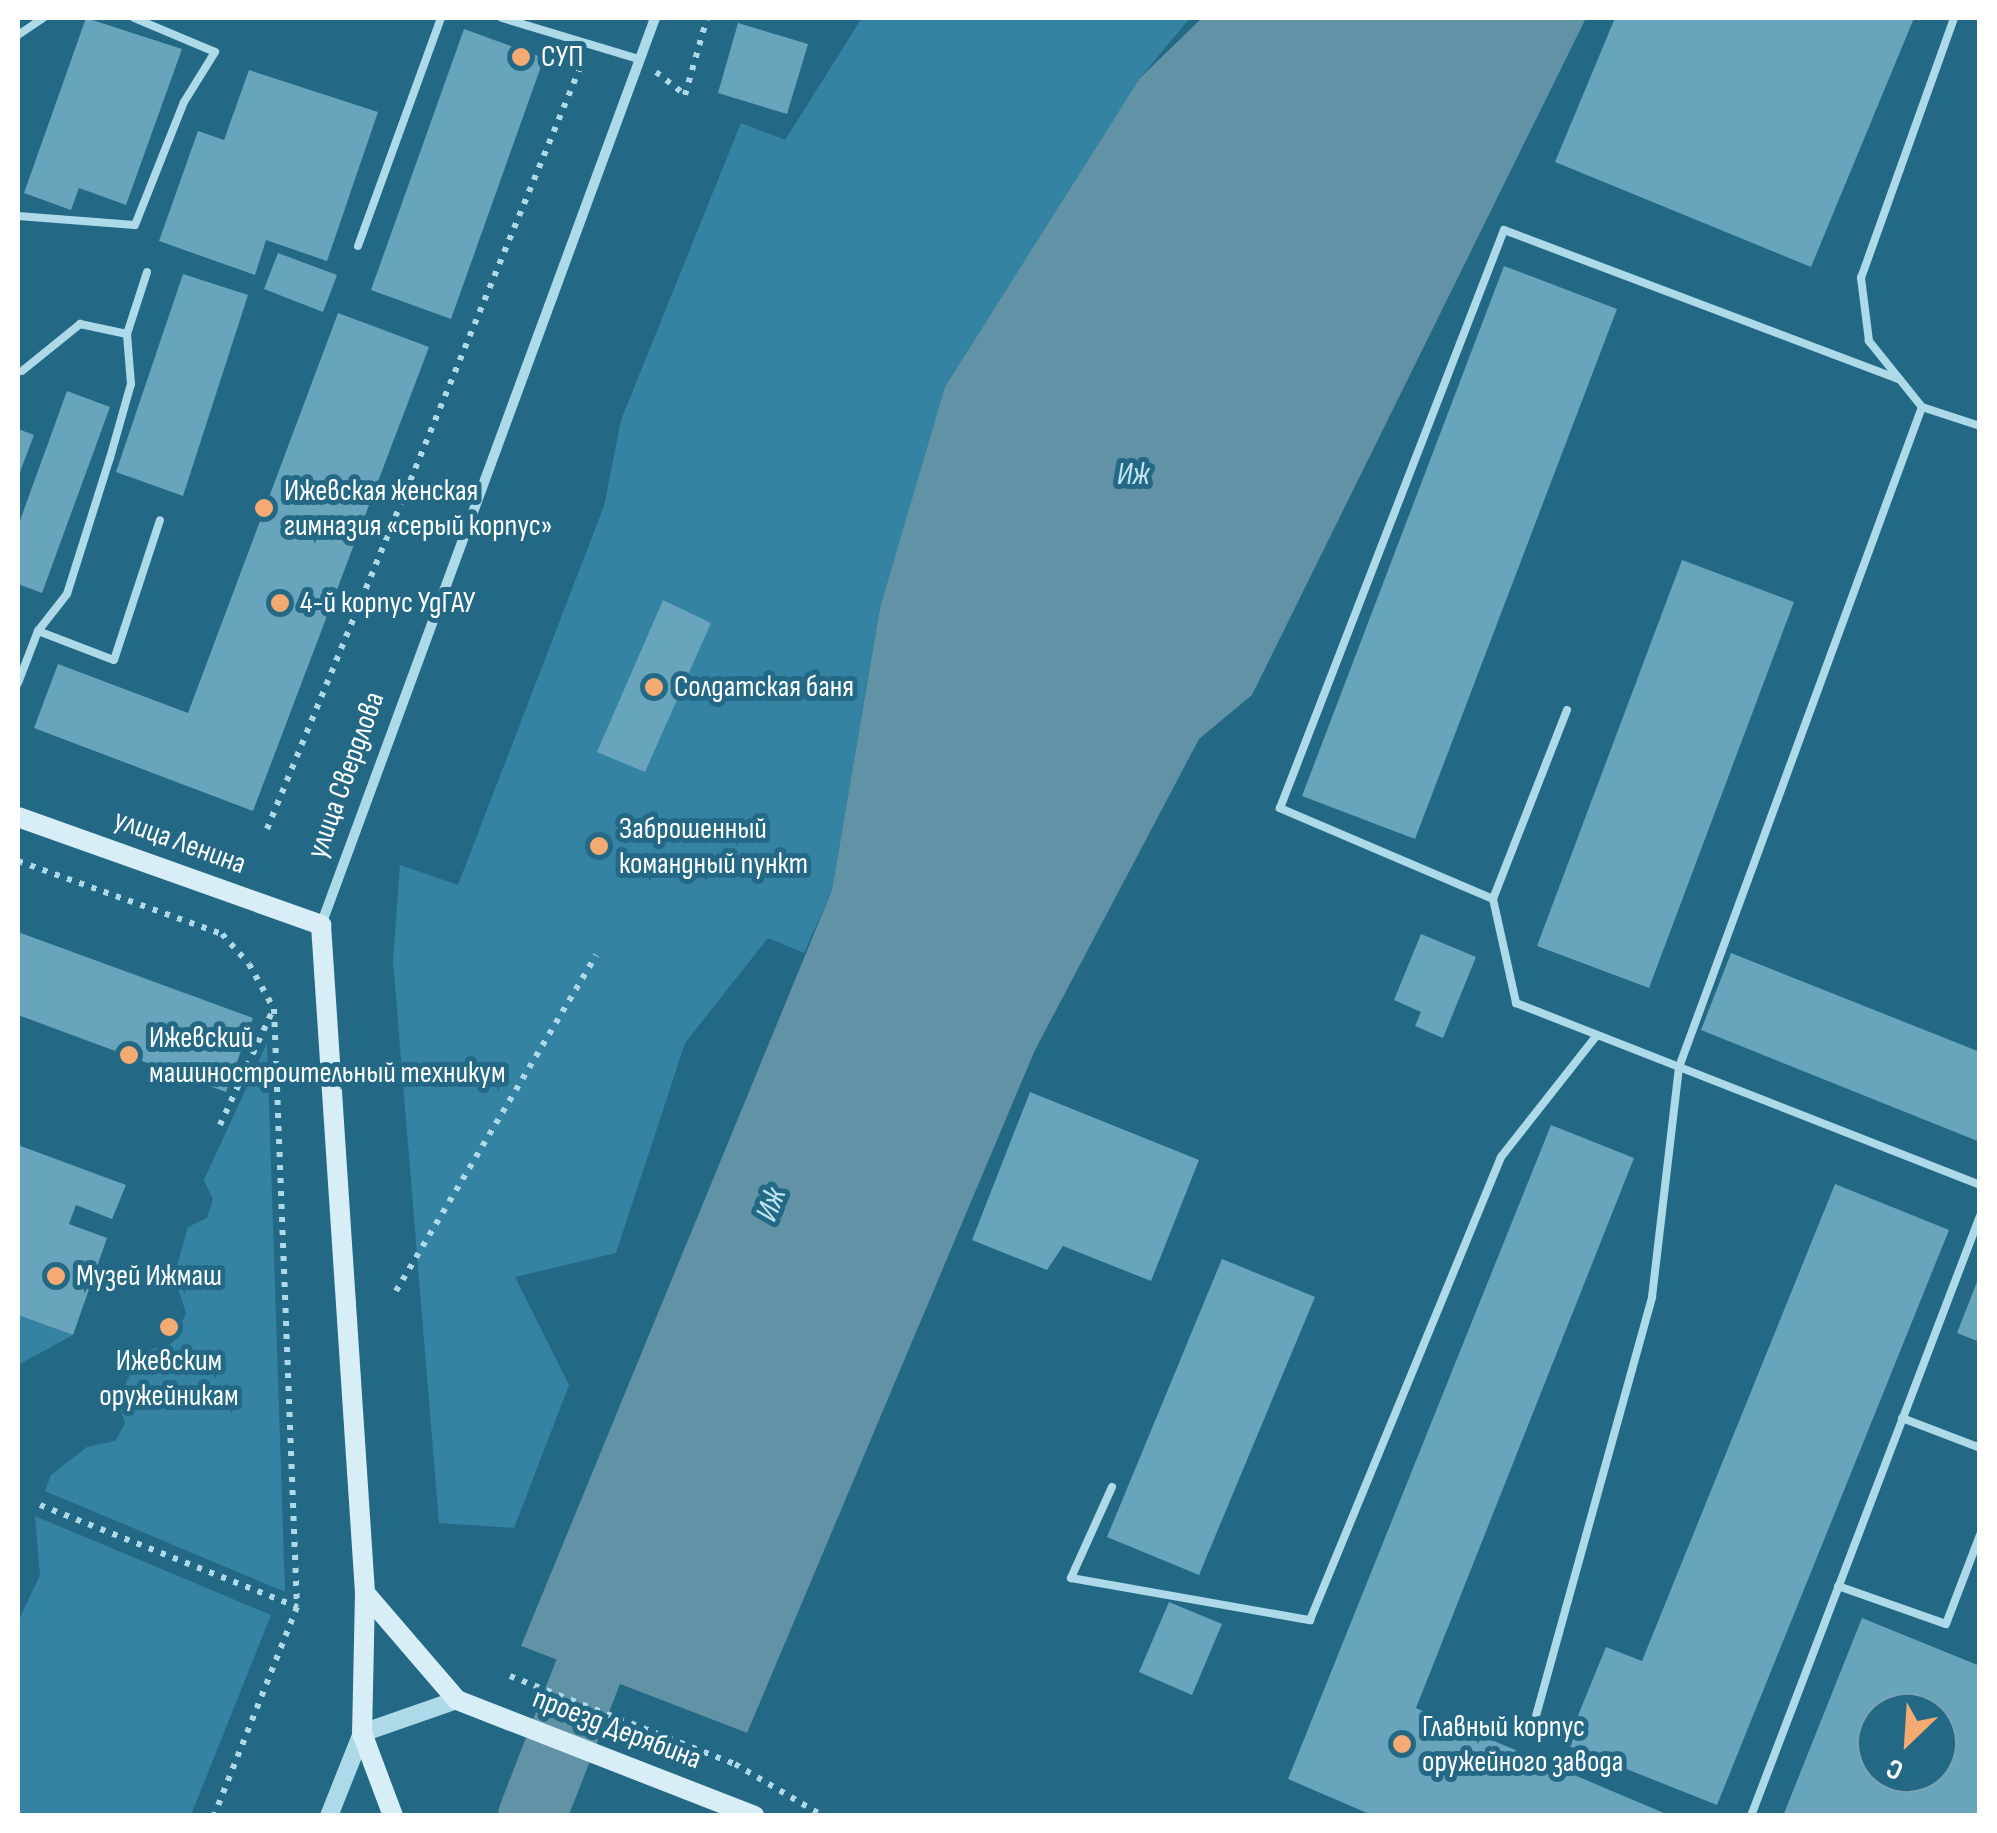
<!DOCTYPE html>
<html>
<head>
<meta charset="utf-8">
<style>
  body { margin:0 }
  #map { position:relative; width:1997px; height:1833px; overflow:hidden; background:#236986; font-family:"Sofia Sans Condensed",sans-serif }
  div>[style] { position:absolute }
  [style*='--x'] { left:calc(var(--x)*1px); top:calc(var(--y)*1px); width:calc(var(--w)*1px); rotate:calc(var(--a)*1deg) }
  .green>* { inset:0; background:#3483a2 }
  .water>* { inset:0; background:#6292a5 }
  .pier>* { inset:0; background:#236986 }
  .river>* { height:68px; margin:-34px; padding:0 34px; transform-origin:34px; border-radius:34px; background:#6292a5 }
  .building>* { inset:0; background:#68a4bb }
  .path>* { height:6px; margin-top:-3px; transform-origin:0; background:repeating-linear-gradient(90deg,#add9e9 0 5px,transparent 0 13px) }
  .service>* { height:8px; margin:-4px; padding:0 4px; transform-origin:4px; border-radius:4px; background:#add9e9 }
  .minor>* { height:10px; margin:-5px; padding:0 5px; transform-origin:5px; border-radius:5px; background:#add9e9 }
  .tertiary>* { height:18px; margin:-9px; padding:0 9px; transform-origin:9px; border-radius:9px; background:#add9e9 }
  .secondary>* { height:20px; margin:-10px; padding:0 10px; transform-origin:10px; border-radius:10px; background:#d8eef7 }
  .dots>* { width:28px; height:28px; translate:-50% -50%; box-sizing:border-box; border:5px solid #236986; border-radius:50% }
  span { translate:-50% -50%; white-space:nowrap; text-align:center; line-height:1.15; -webkit-text-stroke:10px #236986; paint-order:stroke }
  .poi-label { font-size:30px; color:#fff }
  .left { translate:0 -50%; text-align:left }
  .street-label { font-size:30px; color:#fff }
  .water-label { font-size:32px; color:#c0e4f2; font-style:italic }
  .frame { position:absolute; inset:0; border:20px solid #fff; pointer-events:none }
  .north { position:absolute; left:1857px; top:1693px; width:100px; height:100px; box-sizing:border-box; background:#236986; border:2px solid #7ba5b6; border-radius:50%; rotate:205deg; font-size:28px; font-weight:700; line-height:40px; text-align:center; color:#fff }
  .north::after { content:''; display:block; margin:auto; width:35px; height:45px; background:#f4aa70; clip-path:polygon(50% 0,100% 100%,50% 72%,0 100%) }
</style>
</head>
<body>
<div id="map">
  <div class="green">
    <i style="clip-path:polygon(862px 18px,1190px 18px,1140px 78px,880px 608px,832px 890px,804px 953px,768px 938px,685px 1043px,616px 1253px,515px 1277px,569px 1385px,514px 1528px,439px 1523px,393px 961px,400px 865px,458px 885px,604px 506px,621px 420px,741px 123px,785px 140px)"></i>
    <i style="clip-path:polygon(267px 1043px,285px 1592px,45px 1491px,51px 1475px,87px 1447px,115px 1441px,125px 1424px,118px 1400px,140px 1353px,173px 1343px,186px 1313px,174px 1276px,188px 1227px,207px 1218px,213px 1199px,204px 1180px)"></i>
    <i style="clip-path:polygon(18px 1315px,73px 1335px,18px 1365px)"></i>
    <i style="clip-path:polygon(35px 1516px,271px 1615px,191px 1815px,18px 1815px,18px 1622px,40px 1575px)"></i>
  </div>
  <div class="water">
    <i style="clip-path:polygon(1202px 18px,1586px 18px,1252px 695px,1199px 739px,1035px 1050px,747px 1733px,521px 1646px,832px 890px,880px 608px,945px 387px,1140px 78px)"></i>
  </div>
  <div class="pier">
    <i style="clip-path:polygon(521px 1646px,747px 1733px,745px 1737px,520px 1650px)"></i>
  </div>
  <div class="river">
    <i style="--x:532;--y:1816;--w:245;--a:-68.7"></i>
  </div>
  <div class="building">
    <i style="clip-path:polygon(86px 18px,182px 49px,126px 205px,79px 188px,71px 210px,24px 193px)"></i>
    <i style="clip-path:polygon(1615px 18px,1914px 18px,1811px 267px,1555px 162px)"></i>
    <i style="clip-path:polygon(738px 23px,808px 44px,787px 114px,718px 93px)"></i>
    <i style="clip-path:polygon(464px 29px,544px 58px,451px 319px,371px 290px)"></i>
    <i style="clip-path:polygon(249px 70px,378px 112px,327px 261px,266px 240px,255px 275px,159px 241px,198px 131px,224px 140px)"></i>
    <i style="clip-path:polygon(278px 253px,337px 275px,323px 312px,264px 289px)"></i>
    <i style="clip-path:polygon(1504px 266px,1617px 309px,1415px 839px,1302px 796px)"></i>
    <i style="clip-path:polygon(183px 274px,248px 295px,183px 496px,116px 472px)"></i>
    <i style="clip-path:polygon(338px 313px,429px 347px,253px 811px,34px 728px,58px 664px,188px 713px)"></i>
    <i style="clip-path:polygon(67px 391px,110px 407px,42px 593px,18px 584px,18px 526px)"></i>
    <i style="clip-path:polygon(18px 429px,34px 435px,18px 477px)"></i>
    <i style="clip-path:polygon(1682px 560px,1794px 602px,1649px 988px,1537px 946px)"></i>
    <i style="clip-path:polygon(663px 600px,711px 623px,645px 772px,597px 752px)"></i>
    <i style="clip-path:polygon(18px 932px,253px 1018px,226px 1092px,18px 1015px)"></i>
    <i style="clip-path:polygon(1421px 934px,1476px 957px,1443px 1038px,1415px 1026px,1421px 1012px,1394px 1000px)"></i>
    <i style="clip-path:polygon(1731px 953px,1980px 1052px,1980px 1142px,1701px 1030px)"></i>
    <i style="clip-path:polygon(1030px 1092px,1199px 1160px,1151px 1281px,1063px 1246px,1047px 1270px,972px 1240px)"></i>
    <i style="clip-path:polygon(1551px 1125px,1634px 1158px,1416px 1708px,1671px 1816px,1374px 1816px,1288px 1779px)"></i>
    <i style="clip-path:polygon(18px 1145px,126px 1185px,112px 1219px,76px 1205px,69px 1224px,107px 1238px,73px 1335px,18px 1315px)"></i>
    <i style="clip-path:polygon(1835px 1184px,1949px 1230px,1717px 1805px,1566px 1745px,1606px 1647px,1642px 1661px)"></i>
    <i style="clip-path:polygon(1222px 1259px,1315px 1297px,1199px 1575px,1107px 1537px)"></i>
    <i style="clip-path:polygon(1979px 1277px,1980px 1277px,1980px 1342px,1957px 1333px)"></i>
    <i style="clip-path:polygon(1169px 1602px,1222px 1624px,1192px 1695px,1139px 1672px)"></i>
    <i style="clip-path:polygon(evenodd,1862px 1618px,1980px 1666px,1980px 1816px,1783px 1816px,1862px 1618px,1877px 1713px,1937px 1713px,1937px 1773px,1877px 1773px,1877px 1713px)"></i>
  </div>
  <div class="path">
    <i style="--x:656;--y:72;--w:37;--a:38"></i>
    <i style="--x:685;--y:95;--w:80;--a:-74.1"></i>
    <i style="--x:267;--y:829;--w:828;--a:-67.65"></i>
    <i style="--x:18;--y:861;--w:217;--a:19.7"></i>
    <i style="--x:222;--y:934;--w:40;--a:48"></i>
    <i style="--x:249;--y:964;--w:51;--a:60.9"></i>
    <i style="--x:274;--y:1009;--w:598;--a:87.8"></i>
    <i style="--x:297;--y:1607;--w:225;--a:111.7"></i>
    <i style="--x:220;--y:1125;--w:127;--a:-65.3"></i>
    <i style="--x:396;--y:1291;--w:391;--a:-59.2"></i>
    <i style="--x:40;--y:1505;--w:277;--a:21.6"></i>
    <i style="--x:510;--y:1676;--w:242;--a:21.4"></i>
    <i style="--x:735;--y:1764;--w:102;--a:30.6"></i>
  </div>
  <div class="service">
    <i style="--x:502;--y:18;--w:143;--a:16.7"></i>
    <i style="--x:18;--y:35;--w:30;--a:-34"></i>
    <i style="--x:18;--y:216;--w:117;--a:4.4"></i>
    <i style="--x:135;--y:225;--w:132;--a:-68.3"></i>
    <i style="--x:184;--y:102;--w:59;--a:-58.2"></i>
    <i style="--x:215;--y:52;--w:88;--a:-157.2"></i>
    <i style="--x:358;--y:246;--w:243;--a:-70"></i>
    <i style="--x:22;--y:371;--w:75;--a:-39"></i>
    <i style="--x:80;--y:324;--w:48;--a:12"></i>
    <i style="--x:1922;--y:407;--w:85;--a:-128.8"></i>
    <i style="--x:1869;--y:341;--w:64;--a:-97.2"></i>
    <i style="--x:1861;--y:278;--w:276;--a:-70.3"></i>
    <i style="--x:38;--y:631;--w:47;--a:-51.9"></i>
    <i style="--x:67;--y:594;--w:143;--a:-72.5"></i>
    <i style="--x:110;--y:458;--w:77;--a:-74.2"></i>
    <i style="--x:131;--y:384;--w:50;--a:-94.6"></i>
    <i style="--x:127;--y:334;--w:65;--a:-72.1"></i>
    <i style="--x:18;--y:683;--w:56;--a:-69"></i>
    <i style="--x:38;--y:631;--w:81;--a:20.9"></i>
    <i style="--x:114;--y:660;--w:147;--a:-71.8"></i>
    <i style="--x:1567;--y:710;--w:203;--a:111.4"></i>
    <i style="--x:1493;--y:899;--w:107;--a:77.5"></i>
    <i style="--x:1516;--y:1003;--w:498;--a:21.4"></i>
    <i style="--x:1493;--y:899;--w:232;--a:-156.9"></i>
    <i style="--x:1280;--y:808;--w:620;--a:-68.82"></i>
    <i style="--x:1504;--y:230;--w:423;--a:20.7"></i>
    <i style="--x:1902;--y:1418;--w:84;--a:21"></i>
    <i style="--x:1112;--y:1487;--w:100;--a:114.3"></i>
    <i style="--x:1071;--y:1578;--w:243;--a:10"></i>
    <i style="--x:1310;--y:1620;--w:501;--a:-67.58"></i>
    <i style="--x:1501;--y:1157;--w:155;--a:-51.8"></i>
    <i style="--x:1838;--y:1586;--w:114;--a:19.4"></i>
    <i style="--x:1946;--y:1624;--w:95;--a:-69.1"></i>
    <i style="--x:1534;--y:1723;--w:442;--a:-74.5"></i>
    <i style="--x:1652;--y:1297;--w:232;--a:-83.3"></i>
    <i style="--x:1679;--y:1067;--w:703;--a:-69.79"></i>
    <i style="--x:1922;--y:407;--w:61;--a:18.1"></i>
    <i style="--x:1751;--y:1816;--w:642;--a:-69.11"></i>
  </div>
  <div class="minor">
    <i style="--x:321;--y:925;--w:967;--a:-69.78"></i>
  </div>
  <div class="tertiary">
    <i style="--x:329;--y:1816;--w:89;--a:-68.3"></i>
    <i style="--x:362;--y:1733;--w:101;--a:-19.2"></i>
  </div>
  <div class="secondary">
    <i style="--x:18;--y:817;--w:322;--a:19.6"></i>
    <i style="--x:321;--y:925;--w:669;--a:86.23"></i>
    <i style="--x:365;--y:1593;--w:140;--a:91.2"></i>
    <i style="--x:362;--y:1733;--w:89;--a:69.5"></i>
    <i style="--x:365;--y:1593;--w:141;--a:49.3"></i>
    <i style="--x:457;--y:1700;--w:319;--a:21.3"></i>
  </div>
  <div class="dots">
    <i style="left:521px;top:57px;background:#f4aa70"></i>
    <i style="left:264px;top:508px;background:#f4aa70"></i>
    <i style="left:280px;top:603px;background:#f4aa70"></i>
    <i style="left:654px;top:687px;background:#f4aa70"></i>
    <i style="left:599px;top:846px;background:#f4aa70"></i>
    <i style="left:129px;top:1055px;background:#f4aa70"></i>
    <i style="left:56px;top:1276px;background:#f4aa70"></i>
    <i style="left:169px;top:1327px;background:#f4aa70"></i>
    <i style="left:1402px;top:1744px;background:#f4aa70"></i>
  </div>
  <div class="poi-label">
    <span class="left" style="left:541px;top:57px">СУП</span>
    <span class="left" style="left:284px;top:508px">Ижевская женская<br>гимназия «серый корпус»</span>
    <span class="left" style="left:300px;top:603px">4-й корпус УдГАУ</span>
    <span class="left" style="left:674px;top:687px">Солдатская баня</span>
    <span class="left" style="left:619px;top:846px">Заброшенный<br>командный пункт</span>
    <span class="left" style="left:149px;top:1055px">Ижевский<br>машиностроительный техникум</span>
    <span class="left" style="left:76px;top:1276px">Музей Ижмаш</span>
    <span style="left:169px;top:1378px">Ижевским<br>оружейникам</span>
    <span class="left" style="left:1422px;top:1744px">Главный корпус<br>оружейного завода</span>
  </div>
  <div class="street-label">
    <span style="left:346px;top:775px;rotate:-70deg">улица Свердлова</span>
    <span style="left:180px;top:842px;rotate:20deg">улица Ленина</span>
    <span style="left:617px;top:1729px;rotate:21deg">проезд Дерябина</span>
  </div>
  <div class="water-label">
    <span style="left:1133px;top:475px">Иж</span>
    <span style="left:772px;top:1205px;rotate:-69deg">Иж</span>
  </div>
  <div class="frame"></div>
  <div class="north">С</div>
</div>
</body>
</html>
